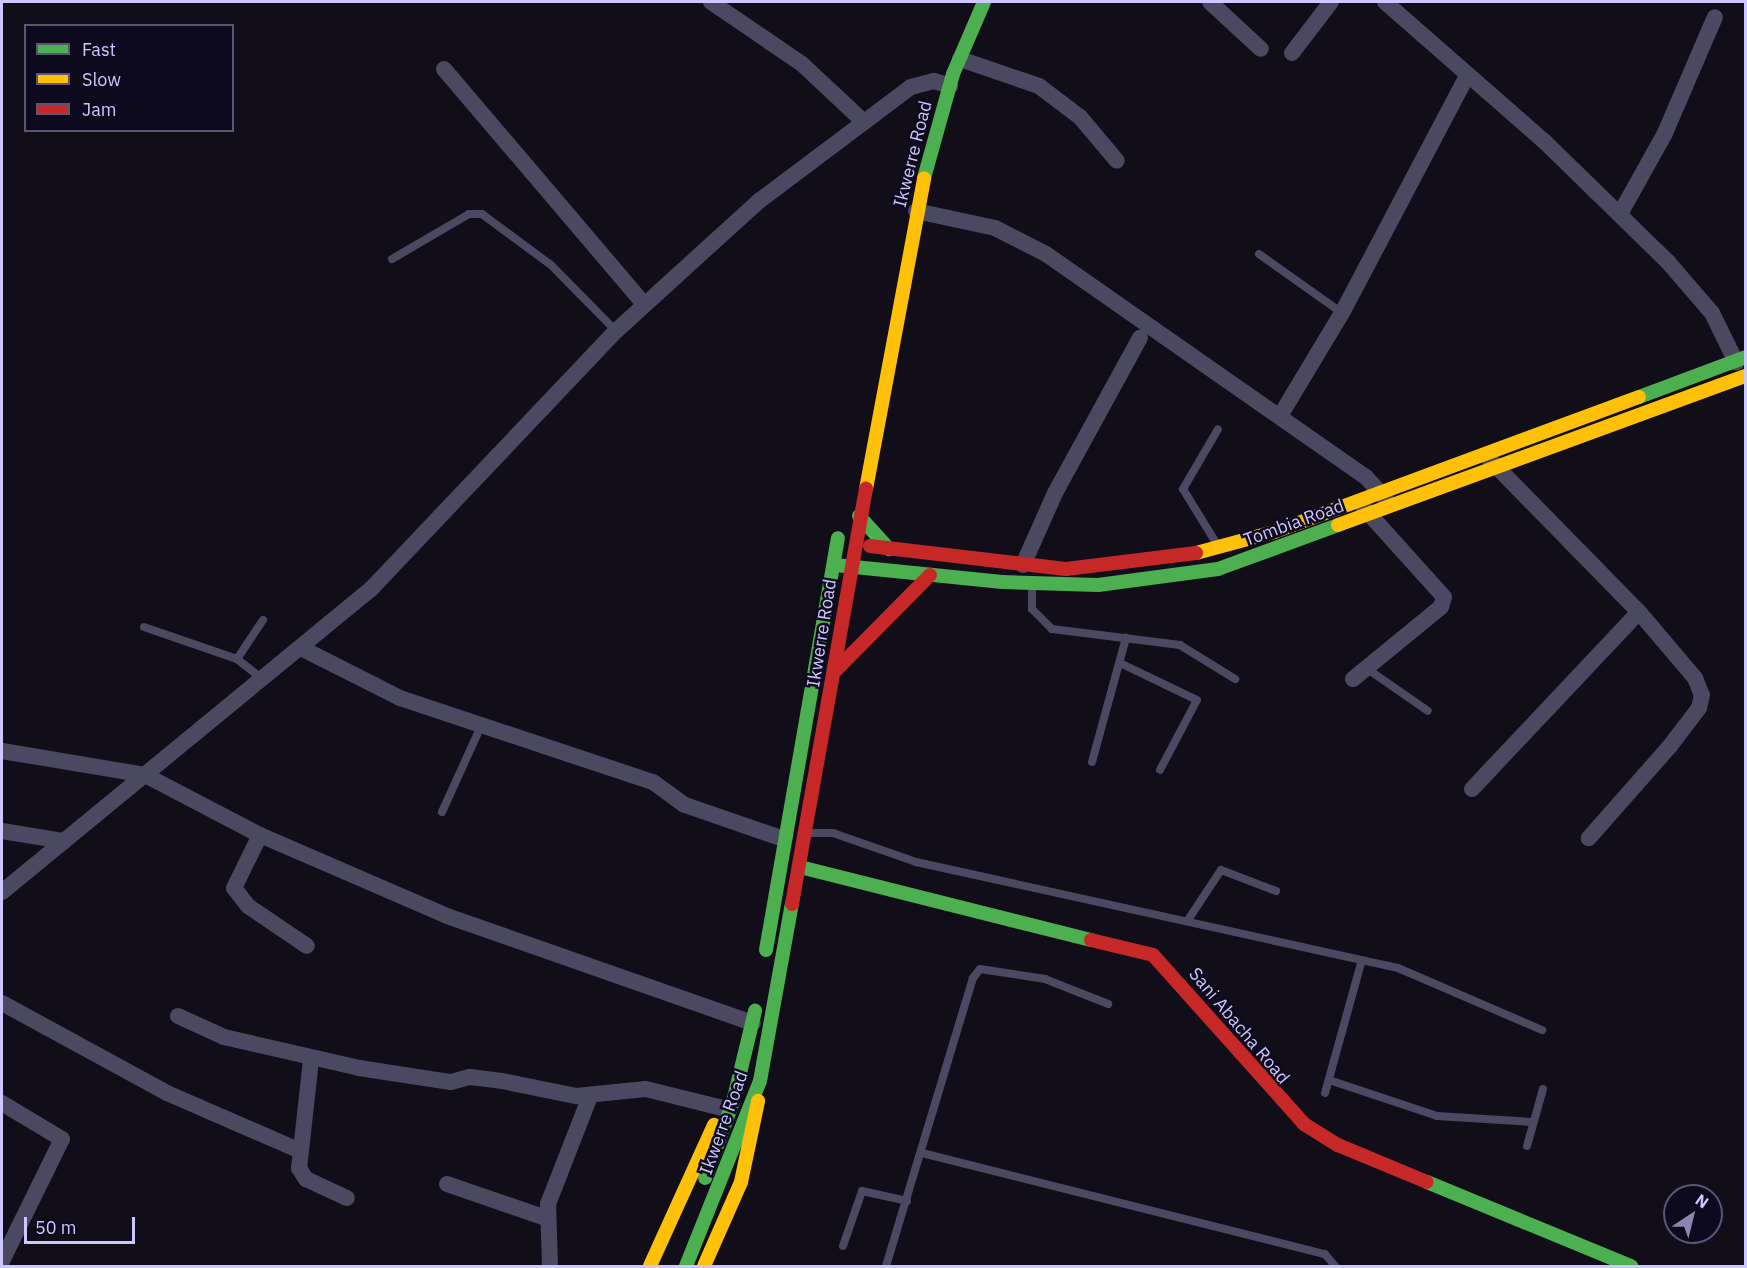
<!DOCTYPE html>
<html>
<head>
<meta charset="utf-8">
<style>
  body { margin:0 }
  #map { position:relative; width:1747px; height:1268px; overflow:hidden; background:#110e19; font-family:"IBM Plex Sans",sans-serif }
  div>[style] { position:absolute }
  [style*='--x'] { left:calc(var(--x)*1px); top:calc(var(--y)*1px); width:calc(var(--w)*1px); rotate:calc(var(--a)*1deg) }
  .lane>* { height:8px; margin:-4px; padding:0 4px; transform-origin:4px; border-radius:4px; background:#4b4962 }
  .street>* { height:16px; margin:-8px; padding:0 8px; transform-origin:8px; border-radius:8px; background:#4b4962 }
  .fast>* { height:14px; margin:-7px; padding:0 7px; transform-origin:7px; border-radius:7px; background:#4caf50 }
  .slow>* { height:14px; margin:-7px; padding:0 7px; transform-origin:7px; border-radius:7px; background:#ffc107 }
  .jam>* { height:14px; margin:-7px; padding:0 7px; transform-origin:7px; border-radius:7px; background:#c62828 }
  span { translate:-50% -50%; white-space:nowrap; text-align:center; line-height:1.15; -webkit-text-stroke:5px #0e0a1d; paint-order:stroke }
  .street-label { font-size:18px; color:#cec6ff }
  .frame { position:absolute; inset:0; border:3px solid #cec6ff; pointer-events:none }
  .legend { position:absolute; left:24px; top:24px; width:210px; height:108px; box-sizing:border-box; background:#0e0a1d; border:2px solid #5b5577; margin:0; padding:8px 10px; list-style:none; font-size:18px; color:#cec6ff }
  .legend li { display:flex; align-items:center; gap:12px; height:30px }
  .legend b { width:30px; border:2px solid #5b5577 }
  .north { position:absolute; left:1663px; top:1184px; width:60px; height:60px; box-sizing:border-box; background:#0e0a1d; border:2px solid #5b5577; border-radius:50%; rotate:35deg; font-size:16px; font-weight:700; line-height:24px; text-align:center; color:#cec6ff }
  .north::after { content:''; display:block; margin:auto; width:21px; height:27px; background:#8c86ae; clip-path:polygon(50% 0,100% 100%,50% 72%,0 100%) }
  .scale { position:absolute; left:24px; top:1217px; width:111px; height:27px; box-sizing:border-box; border:3px solid #cec6ff; border-top:0; padding-left:8px; font-size:18px; line-height:21px; white-space:nowrap; color:#cec6ff; -webkit-text-stroke:4px #0e0a1d; paint-order:stroke }
</style>
</head>
<body>
<div id="map">
  <div class="lane">
    <i style="--x:1259;--y:254;--w:102;--a:35.4"></i>
    <i style="--x:392;--y:259;--w:89;--a:-30.3"></i>
    <i style="--x:469;--y:214;--w:13;--a:0"></i>
    <i style="--x:482;--y:214;--w:86;--a:36.5"></i>
    <i style="--x:551;--y:265;--w:93;--a:45.4"></i>
    <i style="--x:1218;--y:546;--w:67;--a:-121.6"></i>
    <i style="--x:1183;--y:489;--w:69;--a:-59.7"></i>
    <i style="--x:1032;--y:584;--w:25;--a:90"></i>
    <i style="--x:1032;--y:609;--w:28;--a:45"></i>
    <i style="--x:1052;--y:629;--w:129;--a:7.1"></i>
    <i style="--x:1180;--y:645;--w:65;--a:31.7"></i>
    <i style="--x:144;--y:627;--w:98;--a:19"></i>
    <i style="--x:237;--y:659;--w:33;--a:38"></i>
    <i style="--x:237;--y:659;--w:47;--a:-56.3"></i>
    <i style="--x:1120;--y:663;--w:85;--a:25.7"></i>
    <i style="--x:1197;--y:700;--w:79;--a:117.9"></i>
    <i style="--x:1366;--y:668;--w:75;--a:34.7"></i>
    <i style="--x:1092;--y:762;--w:129;--a:-74.7"></i>
    <i style="--x:442;--y:812;--w:94;--a:-65.6"></i>
    <i style="--x:809;--y:833;--w:24;--a:0"></i>
    <i style="--x:833;--y:833;--w:88;--a:19.3"></i>
    <i style="--x:916;--y:862;--w:494;--a:12.4"></i>
    <i style="--x:1398;--y:968;--w:157;--a:23.3"></i>
    <i style="--x:1188;--y:920;--w:60;--a:-56.6"></i>
    <i style="--x:1221;--y:870;--w:59;--a:20.9"></i>
    <i style="--x:1329;--y:1080;--w:114;--a:18.4"></i>
    <i style="--x:1437;--y:1116;--w:96;--a:3.6"></i>
    <i style="--x:1325;--y:1093;--w:138;--a:-74.5"></i>
    <i style="--x:1527;--y:1146;--w:59;--a:-74.3"></i>
    <i style="--x:922;--y:1153;--w:415;--a:14.1"></i>
    <i style="--x:1325;--y:1254;--w:16;--a:50"></i>
    <i style="--x:843;--y:1246;--w:58;--a:-70.9"></i>
    <i style="--x:862;--y:1191;--w:46;--a:12.5"></i>
    <i style="--x:886;--y:1266;--w:301;--a:-73.2"></i>
    <i style="--x:973;--y:978;--w:11;--a:-52"></i>
    <i style="--x:980;--y:969;--w:66;--a:8.7"></i>
    <i style="--x:1045;--y:979;--w:68;--a:21.6"></i>
  </div>
  <div class="street">
    <i style="--x:711;--y:2;--w:110;--a:34.3"></i>
    <i style="--x:802;--y:64;--w:85;--a:43.1"></i>
    <i style="--x:1210;--y:2;--w:69;--a:42.7"></i>
    <i style="--x:1385;--y:2;--w:211;--a:41.2"></i>
    <i style="--x:1544;--y:141;--w:173;--a:44.3"></i>
    <i style="--x:1668;--y:262;--w:67;--a:49.2"></i>
    <i style="--x:1712;--y:313;--w:55;--a:63.9"></i>
    <i style="--x:1292;--y:53;--w:64;--a:-52.6"></i>
    <i style="--x:960;--y:59;--w:83;--a:18.9"></i>
    <i style="--x:1039;--y:86;--w:51;--a:37.1"></i>
    <i style="--x:1080;--y:117;--w:57;--a:49.9"></i>
    <i style="--x:444;--y:69;--w:309;--a:49.6"></i>
    <i style="--x:916;--y:211;--w:81;--a:12.1"></i>
    <i style="--x:995;--y:228;--w:57;--a:27"></i>
    <i style="--x:1046;--y:254;--w:390;--a:34.9"></i>
    <i style="--x:1366;--y:477;--w:30;--a:48"></i>
    <i style="--x:1620;--y:214;--w:93;--a:-60.9"></i>
    <i style="--x:1665;--y:133;--w:126;--a:-66.7"></i>
    <i style="--x:1280;--y:416;--w:120;--a:-59"></i>
    <i style="--x:1342;--y:313;--w:268;--a:-62.2"></i>
    <i style="--x:1490;--y:460;--w:213;--a:45.6"></i>
    <i style="--x:1639;--y:612;--w:87;--a:49.7"></i>
    <i style="--x:1695;--y:678;--w:18;--a:68"></i>
    <i style="--x:1702;--y:695;--w:13;--a:103"></i>
    <i style="--x:1699;--y:708;--w:48;--a:127.3"></i>
    <i style="--x:1670;--y:746;--w:123;--a:131.4"></i>
    <i style="--x:1023;--y:565;--w:79;--a:-66"></i>
    <i style="--x:1055;--y:493;--w:177;--a:-61.3"></i>
    <i style="--x:303;--y:649;--w:109;--a:26.8"></i>
    <i style="--x:400;--y:698;--w:267;--a:18.4"></i>
    <i style="--x:653;--y:782;--w:39;--a:36"></i>
    <i style="--x:685;--y:805;--w:105;--a:19"></i>
    <i style="--x:1353;--y:679;--w:114;--a:-39.3"></i>
    <i style="--x:1441;--y:607;--w:10;--a:-73"></i>
    <i style="--x:1444;--y:597;--w:120;--a:-132"></i>
    <i style="--x:2;--y:751;--w:145;--a:9.5"></i>
    <i style="--x:145;--y:775;--w:130;--a:27.6"></i>
    <i style="--x:260;--y:835;--w:204;--a:23.4"></i>
    <i style="--x:447;--y:916;--w:324;--a:19.3"></i>
    <i style="--x:1472;--y:789;--w:243;--a:-46.7"></i>
    <i style="--x:2;--y:831;--w:63;--a:9.2"></i>
    <i style="--x:260;--y:835;--w:59;--a:116.1"></i>
    <i style="--x:234;--y:888;--w:23;--a:52"></i>
    <i style="--x:248;--y:906;--w:71;--a:34.1"></i>
    <i style="--x:2;--y:892;--w:477;--a:-39.4"></i>
    <i style="--x:371;--y:589;--w:356;--a:-46.5"></i>
    <i style="--x:616;--y:331;--w:193;--a:-42.3"></i>
    <i style="--x:759;--y:201;--w:190;--a:-36.9"></i>
    <i style="--x:911;--y:87;--w:24;--a:-15"></i>
    <i style="--x:934;--y:81;--w:17;--a:17"></i>
    <i style="--x:2;--y:1003;--w:188;--a:28.6"></i>
    <i style="--x:167;--y:1093;--w:143;--a:23.5"></i>
    <i style="--x:178;--y:1016;--w:51;--a:24.5"></i>
    <i style="--x:224;--y:1037;--w:139;--a:12.9"></i>
    <i style="--x:359;--y:1068;--w:93;--a:8.7"></i>
    <i style="--x:451;--y:1082;--w:20;--a:-15"></i>
    <i style="--x:470;--y:1077;--w:32;--a:7"></i>
    <i style="--x:502;--y:1081;--w:76;--a:11.5"></i>
    <i style="--x:576;--y:1096;--w:70;--a:-5.7"></i>
    <i style="--x:646;--y:1089;--w:78;--a:14"></i>
    <i style="--x:311;--y:1060;--w:109;--a:96.3"></i>
    <i style="--x:299;--y:1168;--w:13;--a:58"></i>
    <i style="--x:306;--y:1179;--w:45;--a:24.9"></i>
    <i style="--x:2;--y:1103;--w:70;--a:31"></i>
    <i style="--x:62;--y:1139;--w:136;--a:116.2"></i>
    <i style="--x:447;--y:1184;--w:105;--a:19"></i>
    <i style="--x:550;--y:1266;--w:62;--a:-91.8"></i>
    <i style="--x:548;--y:1204;--w:116;--a:-68.7"></i>
  </div>
  <div class="fast">
    <i style="--x:924;--y:178;--w:108;--a:-74.4"></i>
    <i style="--x:953;--y:74;--w:78;--a:-66.7"></i>
    <i style="--x:1639;--y:397;--w:114;--a:-20.5"></i>
    <i style="--x:859;--y:516;--w:45;--a:47.7"></i>
    <i style="--x:835;--y:565;--w:168;--a:5.8"></i>
    <i style="--x:1002;--y:582;--w:96;--a:1.8"></i>
    <i style="--x:1098;--y:585;--w:121;--a:-7.6"></i>
    <i style="--x:1218;--y:569;--w:128;--a:-20.1"></i>
    <i style="--x:800;--y:867;--w:300;--a:14.1"></i>
    <i style="--x:766;--y:950;--w:418;--a:-80.1"></i>
    <i style="--x:705;--y:1178;--w:81;--a:-69.8"></i>
    <i style="--x:733;--y:1102;--w:94;--a:-76.4"></i>
    <i style="--x:1427;--y:1182;--w:221;--a:22.4"></i>
    <i style="--x:686;--y:1266;--w:199;--a:-68.2"></i>
    <i style="--x:760;--y:1081;--w:180;--a:-79.8"></i>
  </div>
  <div class="slow">
    <i style="--x:866;--y:489;--w:316;--a:-79.4"></i>
    <i style="--x:1338;--y:525;--w:434;--a:-20.1"></i>
    <i style="--x:1196;--y:553;--w:81;--a:-15.1"></i>
    <i style="--x:1274;--y:532;--w:389;--a:-20.3"></i>
    <i style="--x:650;--y:1266;--w:155;--a:-65.6"></i>
    <i style="--x:704;--y:1266;--w:92;--a:-66.2"></i>
    <i style="--x:741;--y:1182;--w:83;--a:-78.1"></i>
  </div>
  <div class="jam">
    <i style="--x:870;--y:546;--w:197;--a:6.7"></i>
    <i style="--x:1066;--y:569;--w:131;--a:-7"></i>
    <i style="--x:835;--y:671;--w:135;--a:-45.3"></i>
    <i style="--x:792;--y:904;--w:422;--a:-79.9"></i>
    <i style="--x:1091;--y:940;--w:64;--a:13.6"></i>
    <i style="--x:1153;--y:955;--w:227;--a:48.2"></i>
    <i style="--x:1304;--y:1124;--w:40;--a:32"></i>
    <i style="--x:1338;--y:1145;--w:96;--a:22.6"></i>
  </div>
  <div class="street-label">
    <span style="left:913px;top:154px;rotate:-76deg">Ikwerre Road</span>
    <span style="left:1294px;top:523px;rotate:-20deg">Tombia Road</span>
    <span style="left:822px;top:633px;rotate:-81deg">Ikwerre Road</span>
    <span style="left:1239px;top:1026px;rotate:50deg">Sani Abacha Road</span>
    <span style="left:724px;top:1123px;rotate:-70deg">Ikwerre Road</span>
  </div>
  <div class="frame"></div>
  <ul class="legend">
  <li><b style="height:8px;background:#4caf50"></b>Fast</li>
  <li><b style="height:8px;background:#ffc107"></b>Slow</li>
  <li><b style="height:8px;background:#c62828"></b>Jam</li>
  </ul>
  <div class="north">N</div>
  <div class="scale">50 m</div>
</div>
</body>
</html>
